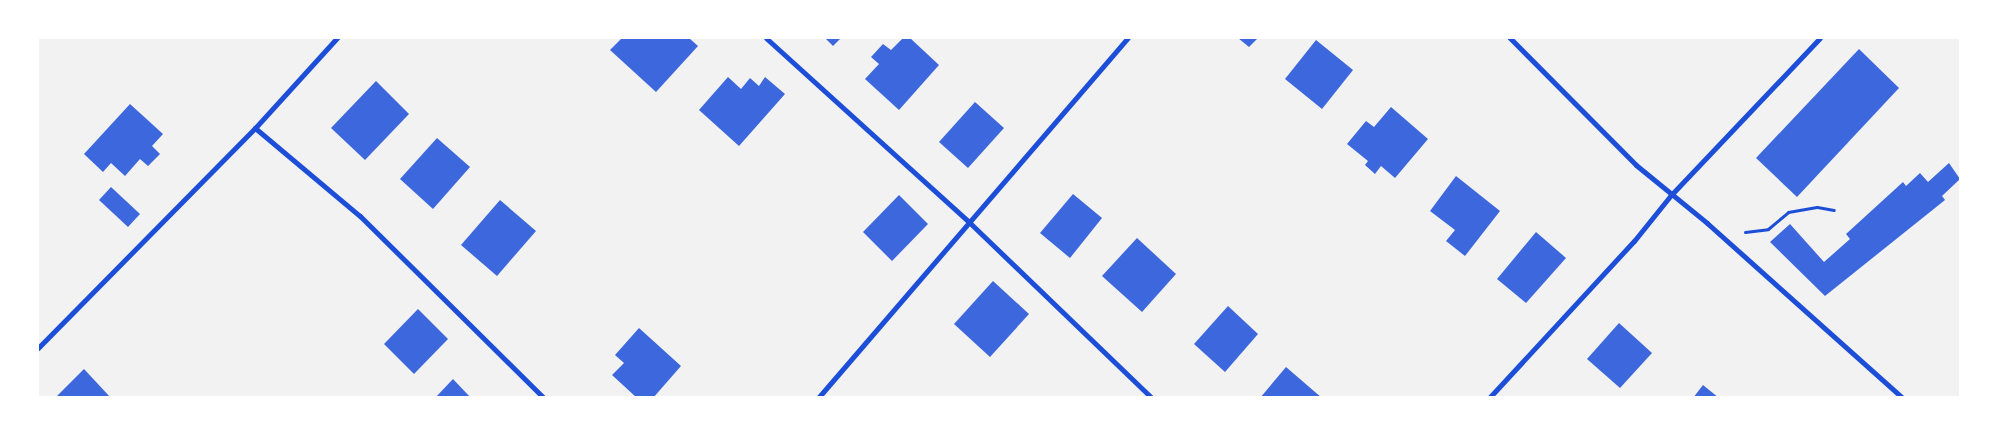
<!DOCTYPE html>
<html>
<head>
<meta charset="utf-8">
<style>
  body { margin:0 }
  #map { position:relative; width:1998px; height:435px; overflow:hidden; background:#f2f2f2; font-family:Jost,sans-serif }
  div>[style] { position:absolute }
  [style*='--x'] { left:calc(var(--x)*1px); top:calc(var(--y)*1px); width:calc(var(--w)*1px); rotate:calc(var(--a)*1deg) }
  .building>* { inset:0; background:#3d67dc }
  .path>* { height:3px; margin:-1.5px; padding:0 1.5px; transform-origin:1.5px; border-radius:1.5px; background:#1d4ed8 }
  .minor>* { height:5px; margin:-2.5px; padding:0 2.5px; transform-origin:2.5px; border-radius:2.5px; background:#1d4ed8 }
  span { translate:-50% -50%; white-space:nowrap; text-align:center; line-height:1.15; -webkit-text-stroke:4.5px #fff; paint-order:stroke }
  .frame { position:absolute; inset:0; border:39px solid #fff; pointer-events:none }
</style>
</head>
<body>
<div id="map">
  <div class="building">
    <i style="clip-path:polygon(622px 38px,689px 38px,698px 46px,656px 92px,610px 50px)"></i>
    <i style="clip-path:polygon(825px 38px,841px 38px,833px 46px)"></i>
    <i style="clip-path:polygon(903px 38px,910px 38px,939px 65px,899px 110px,865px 79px,879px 64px,871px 57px,883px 44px,891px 50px)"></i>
    <i style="clip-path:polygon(1238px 38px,1258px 38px,1249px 47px)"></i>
    <i style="clip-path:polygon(1316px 40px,1353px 70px,1322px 109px,1285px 79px)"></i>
    <i style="clip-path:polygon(1859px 49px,1899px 88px,1797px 197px,1756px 158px)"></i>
    <i style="clip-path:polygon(728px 77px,741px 89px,750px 78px,759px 86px,765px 77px,785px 94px,739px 146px,699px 110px)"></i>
    <i style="clip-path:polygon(376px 81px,409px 114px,365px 160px,331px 128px)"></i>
    <i style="clip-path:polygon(975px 102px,1004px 128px,968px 168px,939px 142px)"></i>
    <i style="clip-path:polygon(130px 104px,163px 134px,152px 146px,160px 154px,148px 166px,140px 159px,125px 176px,111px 163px,103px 172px,84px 154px)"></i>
    <i style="clip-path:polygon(1391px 107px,1428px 139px,1395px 178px,1381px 166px,1375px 174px,1365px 165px,1368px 161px,1347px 144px,1366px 121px,1374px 127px)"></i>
    <i style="clip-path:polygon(437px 138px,470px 167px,433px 209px,400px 179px)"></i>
    <i style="clip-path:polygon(1949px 163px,1960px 179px,1942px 196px,1945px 200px,1825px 296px,1770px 242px,1790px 224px,1824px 262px,1850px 239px,1846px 234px,1903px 182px,1906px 186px,1920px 173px,1928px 182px)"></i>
    <i style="clip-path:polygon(1456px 176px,1500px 211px,1465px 256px,1446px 241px,1455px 230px,1430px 211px)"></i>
    <i style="clip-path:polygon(111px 187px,140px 214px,128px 227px,99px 200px)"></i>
    <i style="clip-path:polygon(1073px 194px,1102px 218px,1070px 258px,1040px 233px)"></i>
    <i style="clip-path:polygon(899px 195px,928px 224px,892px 261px,863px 232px)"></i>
    <i style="clip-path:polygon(500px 200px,536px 231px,497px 276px,461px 245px)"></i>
    <i style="clip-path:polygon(1536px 232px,1566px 258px,1526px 303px,1497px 279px)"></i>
    <i style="clip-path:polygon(1137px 238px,1176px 274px,1142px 312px,1102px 276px)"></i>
    <i style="clip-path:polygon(993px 281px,1029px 314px,990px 357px,954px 324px)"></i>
    <i style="clip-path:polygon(1228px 306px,1258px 334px,1225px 372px,1194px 344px)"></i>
    <i style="clip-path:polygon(418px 309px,448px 339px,414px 374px,384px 344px)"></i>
    <i style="clip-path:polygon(1619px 323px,1652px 353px,1620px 388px,1587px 359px)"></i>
    <i style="clip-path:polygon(639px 328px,681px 366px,653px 398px,637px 398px,612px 375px,624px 363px,615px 355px)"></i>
    <i style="clip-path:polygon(1286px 367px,1322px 398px,1260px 398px)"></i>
    <i style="clip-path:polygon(84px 369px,111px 398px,55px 398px)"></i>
    <i style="clip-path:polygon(453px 379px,471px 398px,435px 398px)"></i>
    <i style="clip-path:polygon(1703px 385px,1719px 398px,1693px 398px)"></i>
  </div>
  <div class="path">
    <i style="--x:1745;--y:232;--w:23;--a:-7"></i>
    <i style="--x:1768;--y:229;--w:26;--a:-40"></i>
    <i style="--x:1788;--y:212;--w:29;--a:-10"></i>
    <i style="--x:1817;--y:207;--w:17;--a:10"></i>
  </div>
  <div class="minor">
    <i style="--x:766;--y:38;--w:275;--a:42.2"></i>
    <i style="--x:970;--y:223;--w:252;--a:43.9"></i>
    <i style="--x:1510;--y:38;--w:179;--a:45.2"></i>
    <i style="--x:1636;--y:165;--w:92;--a:39.2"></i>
    <i style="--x:1707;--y:223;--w:263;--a:41.8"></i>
    <i style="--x:255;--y:128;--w:137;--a:40"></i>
    <i style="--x:360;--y:216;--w:259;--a:44.7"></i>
    <i style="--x:38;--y:348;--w:309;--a:-45.4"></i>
    <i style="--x:255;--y:128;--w:122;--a:-47.7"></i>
    <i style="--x:818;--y:398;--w:475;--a:-49.3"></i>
    <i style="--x:1489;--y:398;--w:214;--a:-47.3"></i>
    <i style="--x:1634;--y:241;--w:59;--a:-51.2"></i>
    <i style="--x:1671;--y:195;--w:216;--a:-46.5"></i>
  </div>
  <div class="frame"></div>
</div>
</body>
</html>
